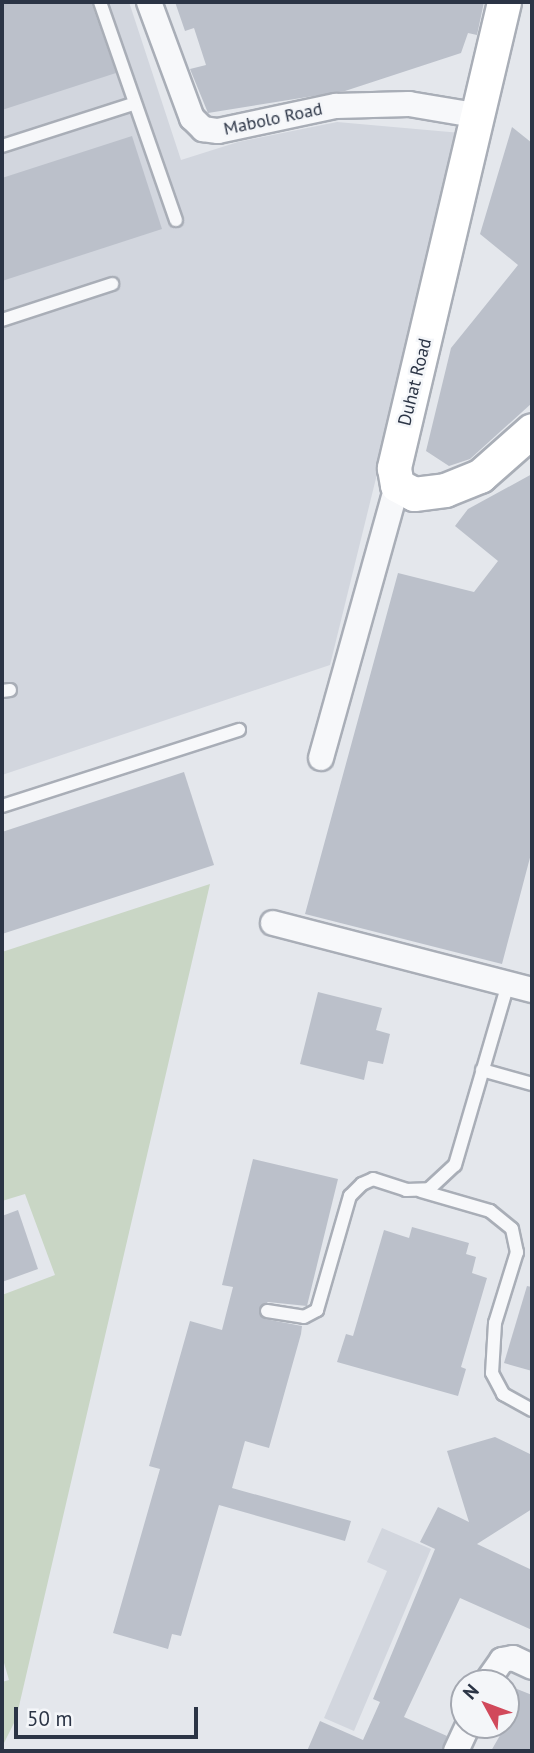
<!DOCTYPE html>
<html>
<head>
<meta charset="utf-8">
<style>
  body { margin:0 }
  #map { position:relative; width:534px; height:1753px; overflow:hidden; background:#e4e7ec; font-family:"PT Sans",sans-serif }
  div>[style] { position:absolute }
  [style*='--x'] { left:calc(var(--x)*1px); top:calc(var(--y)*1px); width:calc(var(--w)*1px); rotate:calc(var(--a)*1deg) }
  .built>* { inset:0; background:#d2d6de }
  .green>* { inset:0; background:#c9d6c5 }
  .building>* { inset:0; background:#bbc0ca }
  .roads { filter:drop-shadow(2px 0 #a9aeb7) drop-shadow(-2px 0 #a9aeb7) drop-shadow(0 2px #a9aeb7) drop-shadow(0 -2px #a9aeb7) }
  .lane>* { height:12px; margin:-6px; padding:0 6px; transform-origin:6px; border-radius:6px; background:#f7f8fa }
  .street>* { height:24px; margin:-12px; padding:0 12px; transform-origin:12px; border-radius:12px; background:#f7f8fa }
  .secondary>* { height:33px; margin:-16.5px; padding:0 16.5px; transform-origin:16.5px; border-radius:16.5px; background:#fff }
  span { translate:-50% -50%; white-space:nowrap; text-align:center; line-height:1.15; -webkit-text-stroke:5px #f4f6f9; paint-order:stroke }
  .street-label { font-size:18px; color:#2b3445 }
  .frame { position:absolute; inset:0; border:4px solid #2b3445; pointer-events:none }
  .north { position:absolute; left:450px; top:1669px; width:70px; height:70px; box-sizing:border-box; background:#f4f6f9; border:2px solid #a4a8b1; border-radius:50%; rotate:311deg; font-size:19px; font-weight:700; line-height:28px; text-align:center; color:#2b3445 }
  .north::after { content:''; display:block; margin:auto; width:24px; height:32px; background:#d1495b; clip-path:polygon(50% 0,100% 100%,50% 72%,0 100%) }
  .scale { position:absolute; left:14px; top:1707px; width:184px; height:32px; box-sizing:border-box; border:4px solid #2b3445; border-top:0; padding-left:9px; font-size:21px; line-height:24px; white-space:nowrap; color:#2b3445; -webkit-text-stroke:5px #f4f6f9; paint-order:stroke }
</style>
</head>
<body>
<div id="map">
  <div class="built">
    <i style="clip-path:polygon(2px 2px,129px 2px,181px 160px,238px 142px,337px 122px,461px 133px,330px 665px,2px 775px)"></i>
    <i style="clip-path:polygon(382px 1528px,431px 1549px,354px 1731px,324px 1718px,387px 1571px,367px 1562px)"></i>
  </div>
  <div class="green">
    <i style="clip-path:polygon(210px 884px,16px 1719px,2px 1747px,2px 1682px,9px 1680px,2px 1656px,2px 1295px,55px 1275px,25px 1194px,2px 1201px,2px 952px)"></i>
  </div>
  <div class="building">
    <i style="clip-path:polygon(2px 2px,91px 2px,116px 73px,2px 110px)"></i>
    <i style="clip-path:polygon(175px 2px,484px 2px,477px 35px,468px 33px,461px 53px,345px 91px,208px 113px,190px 69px,206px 65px,194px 28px,185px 31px)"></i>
    <i style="clip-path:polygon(512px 127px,532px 143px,532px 403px,470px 459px,449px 466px,426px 451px,451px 348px,518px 265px,480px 234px)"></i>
    <i style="clip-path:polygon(132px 136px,162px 229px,2px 281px,2px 178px)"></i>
    <i style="clip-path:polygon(532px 474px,532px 850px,502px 964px,305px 914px,398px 573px,474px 592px,498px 561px,455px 526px,468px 509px)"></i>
    <i style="clip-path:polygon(184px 772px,214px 865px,2px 934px,2px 832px)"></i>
    <i style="clip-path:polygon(318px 992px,382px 1008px,376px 1030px,390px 1034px,383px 1064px,368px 1061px,364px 1080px,300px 1064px)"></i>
    <i style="clip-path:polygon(253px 1159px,338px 1179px,307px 1306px,268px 1302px,259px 1309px,265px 1319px,302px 1326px,301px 1334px,269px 1448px,245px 1441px,232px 1488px,351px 1521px,345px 1541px,219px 1505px,181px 1636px,172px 1634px,168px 1649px,113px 1633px,160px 1469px,149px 1466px,190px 1321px,222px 1330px,233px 1287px,222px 1285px)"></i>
    <i style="clip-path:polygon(18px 1210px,38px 1269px,2px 1282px,2px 1216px)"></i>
    <i style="clip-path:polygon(412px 1227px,469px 1243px,466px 1254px,476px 1257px,472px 1273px,487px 1278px,461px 1367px,466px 1369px,458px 1396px,337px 1362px,346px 1334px,353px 1336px,384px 1230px,409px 1238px)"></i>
    <i style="clip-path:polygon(527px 1286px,532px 1287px,532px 1371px,504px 1363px)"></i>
    <i style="clip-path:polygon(495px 1437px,532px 1455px,532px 1509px,477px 1544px,532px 1570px,532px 1630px,460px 1598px,404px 1717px,447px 1736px,441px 1751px,307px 1751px,320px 1721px,363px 1740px,380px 1702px,373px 1699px,435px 1549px,420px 1542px,438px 1507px,469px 1522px,447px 1451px)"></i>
    <i style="clip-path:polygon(517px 1689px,532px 1695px,532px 1751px,491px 1751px,506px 1725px)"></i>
  </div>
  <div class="roads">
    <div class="lane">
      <i style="--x:100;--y:2;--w:231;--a:70.8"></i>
      <i style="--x:2;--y:146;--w:138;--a:-17.8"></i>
      <i style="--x:2;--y:320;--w:116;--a:-18.1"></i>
      <i style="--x:2;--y:691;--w:8;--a:-7"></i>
      <i style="--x:2;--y:806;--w:249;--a:-17.8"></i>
      <i style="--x:482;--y:1070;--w:52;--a:15.6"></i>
      <i style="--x:421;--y:1191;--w:72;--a:16.2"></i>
      <i style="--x:490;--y:1211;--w:28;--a:39"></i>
      <i style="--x:512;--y:1229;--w:24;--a:78"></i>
      <i style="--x:517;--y:1252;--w:74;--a:107.2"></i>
      <i style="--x:495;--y:1323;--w:50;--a:93.4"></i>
      <i style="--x:492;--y:1373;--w:24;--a:62"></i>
      <i style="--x:503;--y:1394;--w:33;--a:29"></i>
      <i style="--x:267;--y:1311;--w:37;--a:9"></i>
      <i style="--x:304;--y:1317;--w:15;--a:-28"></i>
      <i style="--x:317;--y:1310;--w:119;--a:-73.9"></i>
      <i style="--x:350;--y:1196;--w:17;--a:-45"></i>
      <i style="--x:362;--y:1184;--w:12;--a:-24"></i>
      <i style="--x:373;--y:1179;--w:35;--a:18"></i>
      <i style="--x:406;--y:1190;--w:23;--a:-2"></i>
      <i style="--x:429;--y:1189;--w:35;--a:-43"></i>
      <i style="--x:455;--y:1165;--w:189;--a:-73.7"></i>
    </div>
    <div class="street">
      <i style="--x:149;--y:2;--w:124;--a:69.7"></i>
      <i style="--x:192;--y:118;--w:16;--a:45"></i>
      <i style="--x:203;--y:129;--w:15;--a:8"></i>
      <i style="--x:218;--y:131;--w:121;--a:-12"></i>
      <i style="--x:336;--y:106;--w:73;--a:-1.6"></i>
      <i style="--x:409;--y:104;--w:73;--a:9.5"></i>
      <i style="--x:321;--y:758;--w:283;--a:-74.4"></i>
      <i style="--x:273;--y:923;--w:268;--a:14.5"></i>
      <i style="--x:486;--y:1683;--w:28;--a:-55"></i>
      <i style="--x:502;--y:1660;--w:11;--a:-10"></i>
      <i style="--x:513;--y:1658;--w:21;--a:25"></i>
      <i style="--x:456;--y:1751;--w:29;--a:-65"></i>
    </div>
    <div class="secondary">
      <i style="--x:504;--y:2;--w:479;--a:103.3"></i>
      <i style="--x:394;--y:468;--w:17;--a:80"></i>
      <i style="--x:397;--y:485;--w:19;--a:28"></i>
      <i style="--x:414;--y:494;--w:31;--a:-7"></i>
      <i style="--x:445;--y:490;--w:38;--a:-22"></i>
      <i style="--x:480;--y:476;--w:69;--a:-41.5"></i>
    </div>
  </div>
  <div class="street-label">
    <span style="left:273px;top:119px;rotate:-12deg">Mabolo Road</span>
    <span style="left:415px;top:382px;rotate:-76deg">Duhat Road</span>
  </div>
  <div class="frame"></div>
  <div class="north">N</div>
  <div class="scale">50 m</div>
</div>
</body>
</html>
